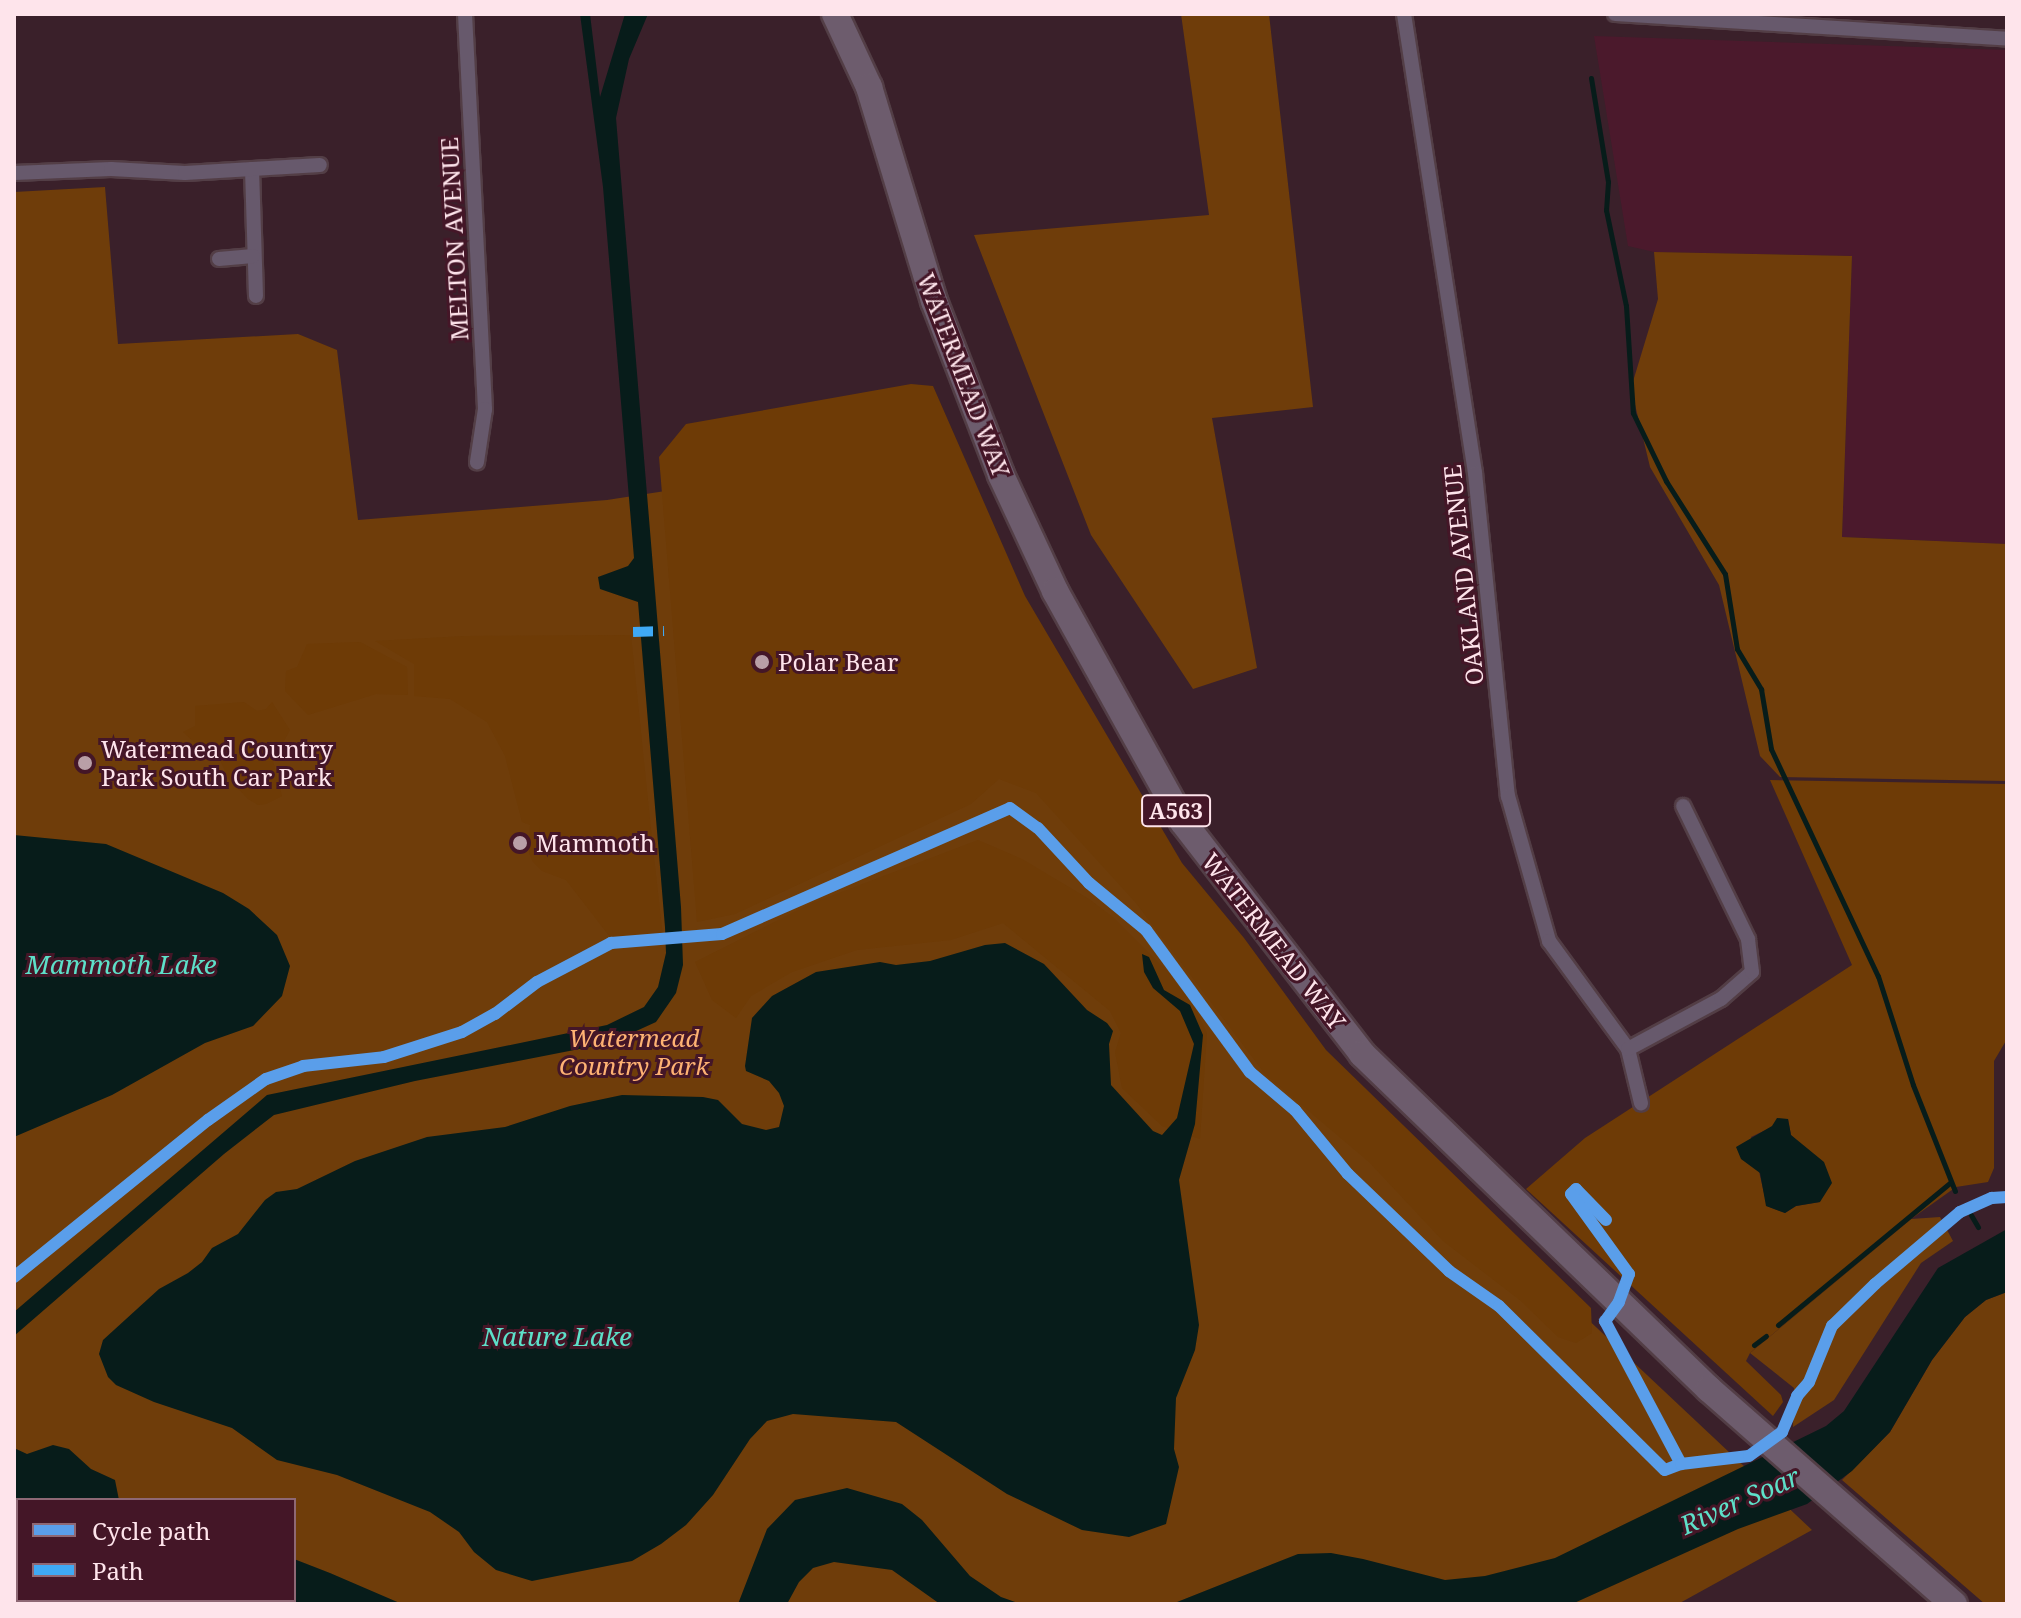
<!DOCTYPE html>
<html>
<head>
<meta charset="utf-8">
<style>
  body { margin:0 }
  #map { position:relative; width:2021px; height:1618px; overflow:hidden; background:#3a202a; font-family:"Noto Serif",serif }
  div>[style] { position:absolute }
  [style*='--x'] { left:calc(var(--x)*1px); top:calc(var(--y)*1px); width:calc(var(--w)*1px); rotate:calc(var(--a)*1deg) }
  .built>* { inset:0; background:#4b192c }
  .green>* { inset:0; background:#6f3d0a }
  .forest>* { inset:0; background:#6e3b06 }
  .water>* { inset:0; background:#071c1a }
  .stream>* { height:5px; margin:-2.5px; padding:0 2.5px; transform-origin:2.5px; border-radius:2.5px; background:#071c1a }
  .roads { filter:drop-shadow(2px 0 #533e46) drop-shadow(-2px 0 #533e46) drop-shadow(0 2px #533e46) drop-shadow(0 -2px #533e46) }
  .street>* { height:14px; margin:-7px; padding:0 7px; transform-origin:7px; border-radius:7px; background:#67596c }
  .highway>* { height:26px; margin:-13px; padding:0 13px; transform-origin:13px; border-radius:13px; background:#6d5c6d }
  .quiet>* { height:10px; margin-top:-5px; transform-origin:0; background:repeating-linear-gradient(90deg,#3fa9f5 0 20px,transparent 0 30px) }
  .cycleway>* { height:12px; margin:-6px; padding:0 6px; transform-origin:6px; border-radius:6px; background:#5a9eea }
  .dots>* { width:22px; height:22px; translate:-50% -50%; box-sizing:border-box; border:4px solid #441627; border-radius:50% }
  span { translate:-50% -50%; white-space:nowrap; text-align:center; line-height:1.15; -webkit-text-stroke:6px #441627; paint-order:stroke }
  .shield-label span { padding:2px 6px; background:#441627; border:2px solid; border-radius:6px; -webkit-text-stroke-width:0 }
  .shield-label { font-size:22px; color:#fee4eb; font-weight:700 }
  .street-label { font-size:24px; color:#fee4eb }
  .poi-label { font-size:24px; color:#fee4eb }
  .left { translate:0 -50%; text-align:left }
  .park-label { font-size:24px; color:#feb273; font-style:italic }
  .water-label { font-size:26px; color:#5de0c9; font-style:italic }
  .frame { position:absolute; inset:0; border:16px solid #fee4eb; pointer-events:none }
  .legend { position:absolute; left:16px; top:1498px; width:280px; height:104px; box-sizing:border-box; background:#441627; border:2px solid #8e6875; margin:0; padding:10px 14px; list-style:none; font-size:24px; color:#fee4eb }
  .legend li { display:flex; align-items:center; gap:16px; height:40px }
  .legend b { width:40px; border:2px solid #8e6875 }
</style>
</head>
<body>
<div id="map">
  <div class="built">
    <i style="clip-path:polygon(1594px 36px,2007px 50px,2007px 544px,1842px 537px,1852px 256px,1654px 252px,1628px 246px)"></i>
  </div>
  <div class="green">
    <i style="clip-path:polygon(1181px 14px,1269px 14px,1313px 407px,1212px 418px,1257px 668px,1193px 689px,1091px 535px,974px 235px,1209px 215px)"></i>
    <i style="clip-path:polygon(evenodd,105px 187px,118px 344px,298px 334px,337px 350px,358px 520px,607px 500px,859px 461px,1012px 602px,1172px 876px,1315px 1063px,1812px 1530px,1678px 1604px,14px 1604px,14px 192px,105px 187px,18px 1500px,294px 1500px,294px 1600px,18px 1600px,18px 1500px)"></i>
    <i style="clip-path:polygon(1654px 252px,1852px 256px,1842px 537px,2007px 544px,2007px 781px,1780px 777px,1760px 756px,1719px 585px,1650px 467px,1631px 388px,1658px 299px)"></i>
    <i style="clip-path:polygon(1940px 1217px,1953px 1241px,1921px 1263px,1834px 1400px,1793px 1427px,1794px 1388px,1750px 1353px,1911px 1219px)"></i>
    <i style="clip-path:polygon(2007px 1292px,2007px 1604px,1985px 1604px,1842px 1480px,1890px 1432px,1932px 1360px,1965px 1317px,1986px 1300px)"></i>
  </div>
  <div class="forest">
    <i style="clip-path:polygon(911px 384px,933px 386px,1025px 596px,1182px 863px,1244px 938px,1326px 1050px,1591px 1308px,1592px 1333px,1576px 1343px,1558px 1337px,1521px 1301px,1443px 1241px,1369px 1162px,1265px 1074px,1136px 903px,1036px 793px,999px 779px,971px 804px,735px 914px,697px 922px,659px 457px,686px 424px)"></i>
    <i style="clip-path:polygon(631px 635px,652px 839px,663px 937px,610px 937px,566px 880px,542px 871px,533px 862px,529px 853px,530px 825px,522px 822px,505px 756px,487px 722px,450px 699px,414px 696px,414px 664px,375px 641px,465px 636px)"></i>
    <i style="clip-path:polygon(360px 642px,407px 667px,408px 695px,376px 694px,308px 715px,285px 691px,286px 671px,297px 667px,307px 644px)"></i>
    <i style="clip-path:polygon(244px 702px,257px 711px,266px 709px,272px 702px,290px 730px,273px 761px,282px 796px,266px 804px,258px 805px,248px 799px,229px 779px,213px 746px,195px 743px,183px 732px,195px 726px,195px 706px)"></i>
    <i style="clip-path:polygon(evenodd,1770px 780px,2007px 784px,2007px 1039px,1994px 1061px,1994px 1168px,1988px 1182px,1956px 1187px,1911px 1219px,1750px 1353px,1746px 1361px,1781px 1395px,1783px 1402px,1773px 1416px,1526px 1189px,1585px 1138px,1852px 965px,1770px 780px,1788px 1119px,1791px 1135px,1799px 1144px,1820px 1202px,1796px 1206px,1785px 1213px,1767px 1206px,1751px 1137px,1788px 1119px)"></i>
    <i style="clip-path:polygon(978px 840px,1022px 859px,1089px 899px,1114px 918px,1185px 989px,1207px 1033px,1200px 1139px,1162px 1126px,1122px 1088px,1115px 1052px,1121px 1033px,1110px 1011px,1003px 923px,951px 940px,857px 950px,792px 972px,751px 996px,736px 1018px,712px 1000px,695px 962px,810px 904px)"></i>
  </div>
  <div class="water">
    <i style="clip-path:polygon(580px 14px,590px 14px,600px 97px,625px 14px,648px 14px,629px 59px,616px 118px,681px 907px,683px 965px,676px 993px,656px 1022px,610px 1043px,415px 1081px,274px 1115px,224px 1154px,14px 1336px,14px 1312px,267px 1095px,607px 1025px,644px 1007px,658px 987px,666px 953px,665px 927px,638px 602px,600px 589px,598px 577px,628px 566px,634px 558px,603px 187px)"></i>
    <i style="clip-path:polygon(14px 835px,106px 844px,223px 893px,249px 909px,277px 935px,290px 966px,282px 996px,253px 1026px,205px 1043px,112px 1095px,14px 1137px)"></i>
    <i style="clip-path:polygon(1005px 943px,1044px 964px,1087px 1010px,1107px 1023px,1113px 1031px,1109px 1044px,1111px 1085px,1153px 1131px,1162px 1135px,1177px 1118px,1194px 1044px,1180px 1011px,1153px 988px,1144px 972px,1142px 954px,1149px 957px,1164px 990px,1190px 1005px,1203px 1035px,1195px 1124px,1179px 1180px,1199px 1325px,1195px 1350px,1176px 1398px,1174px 1449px,1179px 1467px,1166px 1524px,1129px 1537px,1082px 1530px,1007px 1494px,896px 1422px,793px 1414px,767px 1421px,750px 1439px,713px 1495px,686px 1525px,661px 1544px,632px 1561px,532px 1581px,496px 1570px,474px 1552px,459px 1532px,430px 1512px,337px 1475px,277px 1460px,232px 1428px,154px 1402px,116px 1385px,108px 1377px,99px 1354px,103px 1340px,159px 1289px,188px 1273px,202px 1262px,212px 1248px,238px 1234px,265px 1200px,276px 1192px,297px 1189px,355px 1161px,427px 1137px,505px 1127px,570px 1106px,622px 1095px,703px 1097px,718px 1100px,742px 1124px,766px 1130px,779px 1127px,784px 1106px,779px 1093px,769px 1081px,746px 1071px,745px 1066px,752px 1018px,772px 996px,816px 972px,880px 962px,896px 965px,930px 961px,985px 945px)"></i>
    <i style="clip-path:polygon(1777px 1118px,1788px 1119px,1791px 1135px,1824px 1162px,1832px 1183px,1820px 1202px,1796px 1206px,1785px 1213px,1766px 1206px,1760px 1173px,1741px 1159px,1736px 1147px,1772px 1126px)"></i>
    <i style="clip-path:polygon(2007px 1229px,2007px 1292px,1986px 1300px,1965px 1317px,1932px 1360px,1890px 1432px,1852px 1471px,1807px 1504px,1738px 1529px,1572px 1604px,1172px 1604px,1298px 1554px,1331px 1553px,1363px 1559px,1445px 1580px,1485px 1576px,1555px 1558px,1826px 1426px,1844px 1411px,1938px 1268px)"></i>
    <i style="clip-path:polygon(53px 1445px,69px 1449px,91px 1469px,115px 1480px,119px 1500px,18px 1500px,18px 1541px,14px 1540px,14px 1448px,27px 1454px)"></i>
    <i style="clip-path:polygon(847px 1488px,902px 1504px,922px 1520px,970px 1576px,1001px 1597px,1021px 1604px,940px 1604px,892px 1570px,834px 1562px,813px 1568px,799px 1582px,787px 1604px,738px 1604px,767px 1529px,795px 1500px)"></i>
    <i style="clip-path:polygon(294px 1559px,330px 1573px,402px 1604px,253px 1604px,238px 1600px,294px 1600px)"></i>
  </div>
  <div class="stream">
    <i style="--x:1591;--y:78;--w:105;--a:80.7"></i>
    <i style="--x:1608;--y:182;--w:28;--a:94"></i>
    <i style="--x:1606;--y:210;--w:98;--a:78.2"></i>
    <i style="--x:1626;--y:306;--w:107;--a:86.3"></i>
    <i style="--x:1633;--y:413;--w:76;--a:64.1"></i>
    <i style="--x:1666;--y:481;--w:110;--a:57.6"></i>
    <i style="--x:1725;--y:574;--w:76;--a:80.9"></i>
    <i style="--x:1737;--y:649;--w:47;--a:59"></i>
    <i style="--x:1761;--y:689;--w:61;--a:80.5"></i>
    <i style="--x:1771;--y:749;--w:251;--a:64.8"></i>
    <i style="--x:1878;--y:976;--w:114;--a:72.2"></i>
    <i style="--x:1913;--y:1085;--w:114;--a:68.4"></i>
    <i style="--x:1971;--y:1215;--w:14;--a:60"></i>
    <i style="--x:1778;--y:1325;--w:224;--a:-39.6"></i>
    <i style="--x:1754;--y:1345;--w:15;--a:-37"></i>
  </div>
  <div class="roads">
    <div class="street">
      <i style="--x:465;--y:14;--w:396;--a:87.1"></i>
      <i style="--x:485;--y:409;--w:54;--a:98.6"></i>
      <i style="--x:1404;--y:14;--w:464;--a:81.2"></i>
      <i style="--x:1475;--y:473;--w:325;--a:84.2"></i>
      <i style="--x:1508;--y:796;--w:151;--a:74.2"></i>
      <i style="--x:1549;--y:941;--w:134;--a:53.8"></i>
      <i style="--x:1628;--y:1049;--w:56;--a:76.5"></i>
      <i style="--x:1615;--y:14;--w:393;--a:3.6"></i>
      <i style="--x:252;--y:169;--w:127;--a:88.2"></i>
      <i style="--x:14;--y:173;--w:97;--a:-2.4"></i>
      <i style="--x:111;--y:169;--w:74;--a:3.1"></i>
      <i style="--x:185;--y:173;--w:135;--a:-3.4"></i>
      <i style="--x:219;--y:259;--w:34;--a:-5"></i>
      <i style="--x:1628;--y:1049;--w:106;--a:-28.3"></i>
      <i style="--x:1721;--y:999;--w:41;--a:-41.1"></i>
      <i style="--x:1752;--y:972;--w:33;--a:-97"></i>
      <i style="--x:1748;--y:939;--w:148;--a:-116"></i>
    </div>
    <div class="highway">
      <i style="--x:835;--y:14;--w:81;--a:65"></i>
      <i style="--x:869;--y:87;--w:224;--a:73.1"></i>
      <i style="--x:934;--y:301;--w:186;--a:68.9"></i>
      <i style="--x:1001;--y:475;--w:128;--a:65"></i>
      <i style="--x:1055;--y:591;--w:264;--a:61"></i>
      <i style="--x:1183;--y:822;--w:293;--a:52.3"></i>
      <i style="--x:1362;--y:1054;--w:482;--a:44"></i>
      <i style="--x:1709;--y:1389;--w:326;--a:41.3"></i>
    </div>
  </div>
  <div class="quiet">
    <i style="--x:633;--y:632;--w:31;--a:-2"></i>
  </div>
  <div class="cycleway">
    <i style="--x:1606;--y:1220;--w:43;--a:-134.1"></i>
    <i style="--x:1576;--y:1189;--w:7;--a:135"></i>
    <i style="--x:1571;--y:1194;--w:99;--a:54.1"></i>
    <i style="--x:1629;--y:1274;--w:30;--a:110"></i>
    <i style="--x:1619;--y:1302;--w:24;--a:126"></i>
    <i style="--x:1605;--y:1321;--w:162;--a:62"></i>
    <i style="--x:14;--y:1277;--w:250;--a:-39"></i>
    <i style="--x:208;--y:1120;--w:71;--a:-35.3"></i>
    <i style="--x:266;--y:1079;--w:39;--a:-19"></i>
    <i style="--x:303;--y:1066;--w:81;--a:-6.3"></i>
    <i style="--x:384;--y:1057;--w:82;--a:-17.8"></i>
    <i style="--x:462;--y:1032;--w:38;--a:-29"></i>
    <i style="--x:495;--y:1014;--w:53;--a:-37.3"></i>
    <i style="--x:537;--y:982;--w:84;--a:-27.8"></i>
    <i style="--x:611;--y:943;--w:111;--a:-4.6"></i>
    <i style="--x:722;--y:934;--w:314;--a:-23.6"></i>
    <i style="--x:1010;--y:808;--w:34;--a:36"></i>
    <i style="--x:1038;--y:828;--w:75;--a:47.2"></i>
    <i style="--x:1089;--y:883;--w:74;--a:39.5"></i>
    <i style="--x:1146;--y:930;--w:176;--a:53.8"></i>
    <i style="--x:1250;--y:1072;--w:59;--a:40.2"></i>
    <i style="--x:1295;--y:1110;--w:83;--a:50.4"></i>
    <i style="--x:1348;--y:1174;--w:140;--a:43.8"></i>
    <i style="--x:1449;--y:1271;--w:61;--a:35"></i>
    <i style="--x:1499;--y:1306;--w:233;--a:44.7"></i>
    <i style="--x:1665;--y:1470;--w:17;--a:-21"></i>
    <i style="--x:1681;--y:1464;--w:68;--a:-6.7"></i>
    <i style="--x:1749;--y:1456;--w:41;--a:-36"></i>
    <i style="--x:1782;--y:1432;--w:39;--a:-67"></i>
    <i style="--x:1797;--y:1396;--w:18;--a:-49"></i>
    <i style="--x:1809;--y:1382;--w:61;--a:-67.7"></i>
    <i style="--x:1832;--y:1326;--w:60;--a:-44.3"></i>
    <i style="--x:1875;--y:1284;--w:111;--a:-40.3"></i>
    <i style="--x:1960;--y:1212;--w:35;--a:-24"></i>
    <i style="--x:1992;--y:1198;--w:15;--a:-4"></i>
  </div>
  <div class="dots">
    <i style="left:762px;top:662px;background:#b99fa7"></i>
    <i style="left:85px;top:763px;background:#b99fa7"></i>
    <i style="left:520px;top:843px;background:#b99fa7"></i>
  </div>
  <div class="shield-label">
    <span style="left:1176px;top:811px">A563</span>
  </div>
  <div class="street-label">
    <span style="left:454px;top:239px;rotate:-93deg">MELTON AVENUE</span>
    <span style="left:964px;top:375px;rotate:69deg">WATERMEAD WAY</span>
    <span style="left:1463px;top:575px;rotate:-96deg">OAKLAND AVENUE</span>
    <span style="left:1274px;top:941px;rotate:52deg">WATERMEAD WAY</span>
  </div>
  <div class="poi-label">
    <span class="left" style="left:778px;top:662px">Polar Bear</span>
    <span class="left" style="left:101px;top:763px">Watermead Country<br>Park South Car Park</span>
    <span class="left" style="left:536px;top:843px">Mammoth</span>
  </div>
  <div class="park-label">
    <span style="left:634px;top:1052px">Watermead<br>Country Park</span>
  </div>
  <div class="water-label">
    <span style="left:121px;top:965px">Mammoth Lake</span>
    <span style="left:557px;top:1337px">Nature Lake</span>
    <span style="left:1740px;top:1501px;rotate:-24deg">River Soar</span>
  </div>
  <div class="frame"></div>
  <ul class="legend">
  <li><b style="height:10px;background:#5a9eea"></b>Cycle path</li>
  <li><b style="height:10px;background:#3fa9f5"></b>Path</li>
  </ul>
</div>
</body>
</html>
